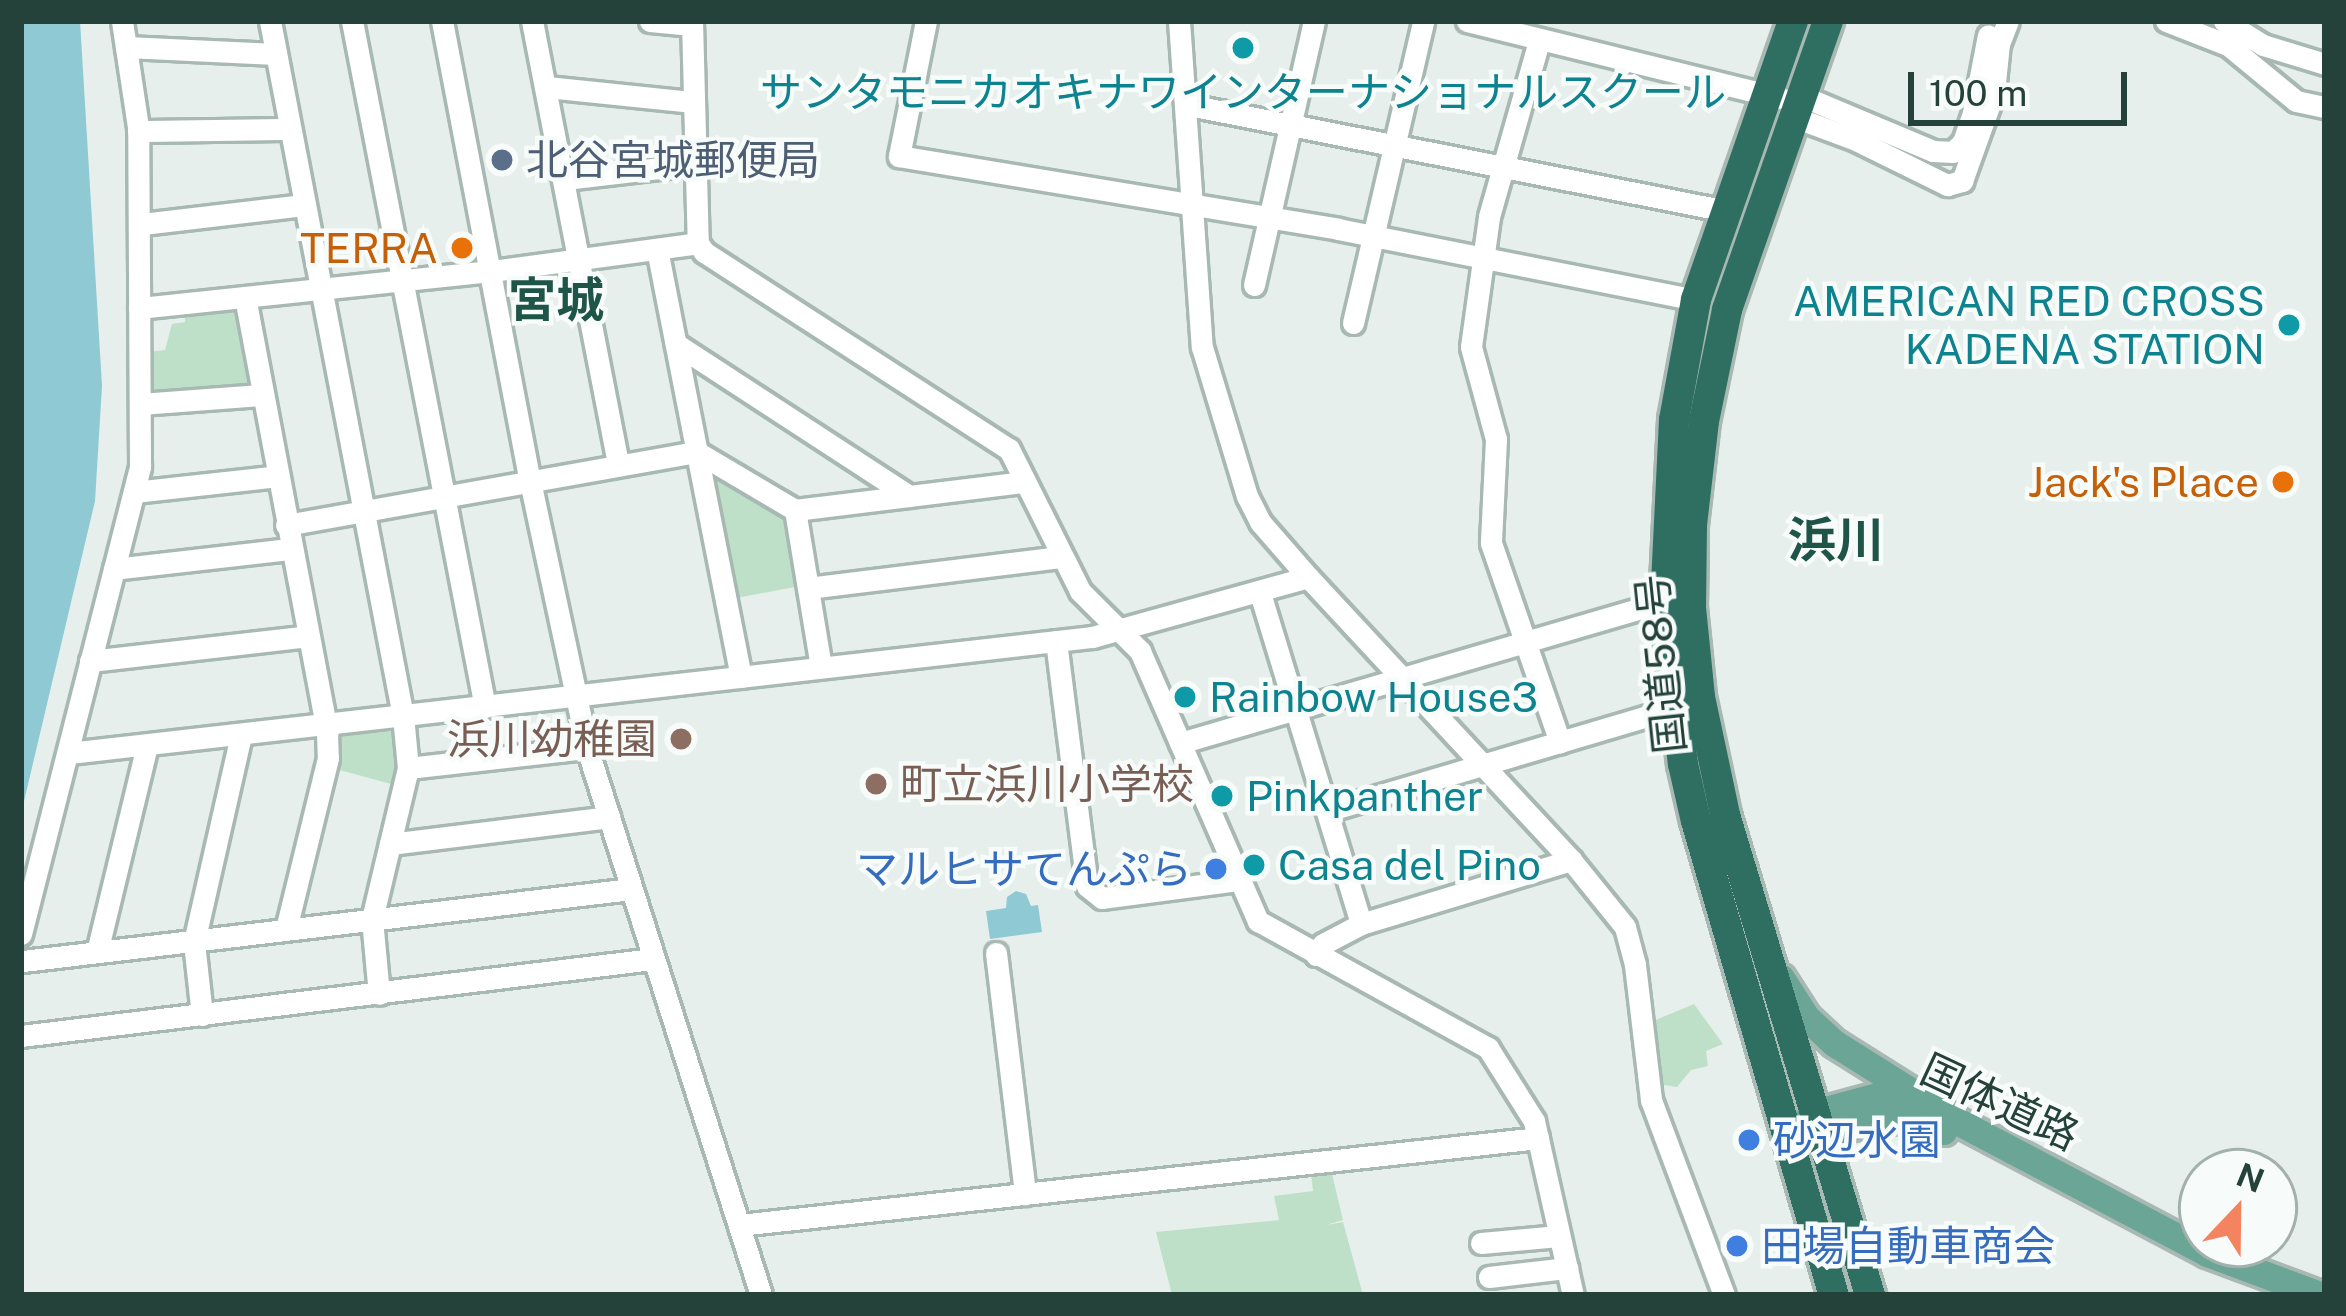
<!DOCTYPE html>
<html>
<head>
<meta charset="utf-8">
<style>
  body { margin:0 }
  #map { position:relative; width:2346px; height:1316px; overflow:hidden; background:#e6efeb; font-family:"Public Sans","Noto Sans JP",sans-serif }
  div>[style] { position:absolute }
  [style*='--x'] { left:calc(var(--x)*1px); top:calc(var(--y)*1px); width:calc(var(--w)*1px); rotate:calc(var(--a)*1deg) }
  .green>* { inset:0; background:#bfe0c8 }
  .water>* { inset:0; background:#8ec9d4 }
  .roads { filter:drop-shadow(3px 0 #a8b8b2) drop-shadow(-3px 0 #a8b8b2) drop-shadow(0 3px #a8b8b2) drop-shadow(0 -3px #a8b8b2) }
  .minor>* { height:21px; margin:-10.5px; padding:0 10.5px; transform-origin:10.5px; border-radius:10.5px; background:#fff }
  .major>* { height:27px; margin:-13.5px; padding:0 13.5px; transform-origin:13.5px; border-radius:13.5px; background:#6aa596 }
  .highway>* { height:30px; margin:-15px; padding:0 15px; transform-origin:15px; border-radius:15px; background:#2f6f62 }
  .dots>* { width:33px; height:33px; translate:-50% -50%; box-sizing:border-box; border:6px solid #f7fbf9; border-radius:50% }
  span { translate:-50% -50%; white-space:nowrap; text-align:center; line-height:1.15; -webkit-text-stroke:9px #f7fbf9; paint-order:stroke }
  .culture-label { font-size:42px; color:#0d838f }
  .right { translate:-100% -50%; text-align:right }
  .left { translate:0 -50%; text-align:left }
  .service-label { font-size:42px; color:#4e5e75 }
  .food-label { font-size:42px; color:#c56008 }
  .street-label { font-size:42px; color:#24423a }
  .education-label { font-size:42px; color:#785e54 }
  .shop-label { font-size:42px; color:#366cbe }
  .quarter-label { font-size:48px; color:#1f5548; font-weight:700 }
  .frame { position:absolute; inset:0; border:24px solid #24423a; pointer-events:none }
  .north { position:absolute; left:2178px; top:1148px; width:120px; height:120px; box-sizing:border-box; background:#f7fbf9; border:3px solid #a3b1ad; border-radius:50%; rotate:22deg; font-size:33px; font-weight:700; line-height:48px; text-align:center; color:#24423a }
  .north::after { content:''; display:block; margin:auto; width:42px; height:54px; background:#f4845f; clip-path:polygon(50% 0,100% 100%,50% 72%,0 100%) }
  .scale { position:absolute; left:1908px; top:72px; width:219px; height:54px; box-sizing:border-box; border:6px solid #24423a; border-top:0; padding-left:15px; font-size:36px; line-height:42px; white-space:nowrap; color:#24423a; -webkit-text-stroke:9px #f7fbf9; paint-order:stroke }
</style>
</head>
<body>
<div id="map">
  <div class="green">
    <i style="clip-path:polygon(237px 312px,249px 386px,149px 396px,149px 352px,165px 350px,172px 324px,185px 322px,185px 316px)"></i>
    <i style="clip-path:polygon(713px 467px,786px 515px,795px 587px,731px 599px,706px 472px)"></i>
    <i style="clip-path:polygon(396px 731px,401px 761px,395px 785px,332px 768px,334px 736px)"></i>
    <i style="clip-path:polygon(1694px 1004px,1723px 1044px,1706px 1051px,1708px 1066px,1691px 1070px,1677px 1087px,1658px 1084px,1646px 1024px)"></i>
    <i style="clip-path:polygon(1311px 1174px,1332px 1174px,1343px 1220px,1326px 1225px,1343px 1222px,1363px 1295px,1172px 1295px,1156px 1232px,1279px 1220px,1274px 1196px,1313px 1191px)"></i>
  </div>
  <div class="water">
    <i style="clip-path:polygon(21px 21px,80px 21px,102px 386px,95px 501px,21px 814px)"></i>
    <i style="clip-path:polygon(1016px 891px,1026px 894px,1031px 906px,1038px 905px,1042px 932px,990px 939px,986px 911px,1006px 908px,1007px 897px)"></i>
  </div>
  <div class="roads">
    <div class="minor">
      <i style="--x:270;--y:21;--w:708;--a:79.17"></i>
      <i style="--x:403;--y:716;--w:52;--a:84.5"></i>
      <i style="--x:408;--y:768;--w:155;--a:103.4"></i>
      <i style="--x:372;--y:919;--w:75;--a:84.7"></i>
      <i style="--x:352;--y:21;--w:699;--a:79.03"></i>
      <i style="--x:442;--y:21;--w:468;--a:79.2"></i>
      <i style="--x:530;--y:481;--w:273;--a:77.9"></i>
      <i style="--x:587;--y:748;--w:574;--a:72.35"></i>
      <i style="--x:532;--y:21;--w:452;--a:79"></i>
      <i style="--x:650;--y:21;--w:42;--a:5.4"></i>
      <i style="--x:692;--y:21;--w:222;--a:88.5"></i>
      <i style="--x:698;--y:243;--w:11;--a:56"></i>
      <i style="--x:704;--y:252;--w:363;--a:32.9"></i>
      <i style="--x:1009;--y:449;--w:159;--a:63.4"></i>
      <i style="--x:1080;--y:591;--w:85;--a:45"></i>
      <i style="--x:1140;--y:651;--w:295;--a:66.4"></i>
      <i style="--x:1258;--y:921;--w:263;--a:28.9"></i>
      <i style="--x:1488;--y:1048;--w:86;--a:57.8"></i>
      <i style="--x:1534;--y:1121;--w:178;--a:77.4"></i>
      <i style="--x:926;--y:21;--w:138;--a:101.3"></i>
      <i style="--x:899;--y:156;--w:445;--a:9.4"></i>
      <i style="--x:1338;--y:229;--w:365;--a:11.2"></i>
      <i style="--x:1179;--y:21;--w:327;--a:86"></i>
      <i style="--x:1202;--y:347;--w:156;--a:73.2"></i>
      <i style="--x:1247;--y:496;--w:30;--a:63"></i>
      <i style="--x:1261;--y:523;--w:72;--a:49"></i>
      <i style="--x:1308;--y:577;--w:386;--a:47.1"></i>
      <i style="--x:1571;--y:860;--w:86;--a:51.1"></i>
      <i style="--x:1625;--y:927;--w:39;--a:75"></i>
      <i style="--x:1635;--y:965;--w:136;--a:83.2"></i>
      <i style="--x:1651;--y:1100;--w:208;--a:69.5"></i>
      <i style="--x:1467;--y:21;--w:323;--a:13.8"></i>
      <i style="--x:2166;--y:21;--w:66;--a:21.2"></i>
      <i style="--x:2228;--y:45;--w:88;--a:39.5"></i>
      <i style="--x:2296;--y:101;--w:30;--a:12"></i>
      <i style="--x:2224;--y:21;--w:46;--a:31.6"></i>
      <i style="--x:2263;--y:45;--w:65;--a:17"></i>
      <i style="--x:1539;--y:41;--w:183;--a:105.9"></i>
      <i style="--x:1489;--y:217;--w:131;--a:97.9"></i>
      <i style="--x:1471;--y:347;--w:95;--a:74.8"></i>
      <i style="--x:1496;--y:439;--w:104;--a:92.8"></i>
      <i style="--x:1491;--y:543;--w:211;--a:70.9"></i>
      <i style="--x:126;--y:47;--w:150;--a:2.7"></i>
      <i style="--x:547;--y:87;--w:147;--a:5.9"></i>
      <i style="--x:1802;--y:96;--w:142;--a:22.8"></i>
      <i style="--x:1933;--y:151;--w:20;--a:3"></i>
      <i style="--x:1953;--y:152;--w:14;--a:-45"></i>
      <i style="--x:1963;--y:142;--w:31;--a:-71"></i>
      <i style="--x:1973;--y:113;--w:79;--a:-79.1"></i>
      <i style="--x:1189;--y:105;--w:548;--a:11.15"></i>
      <i style="--x:1794;--y:117;--w:66;--a:20.4"></i>
      <i style="--x:1856;--y:140;--w:102;--a:26.3"></i>
      <i style="--x:1947;--y:185;--w:16;--a:-15"></i>
      <i style="--x:1962;--y:181;--w:95;--a:-70.2"></i>
      <i style="--x:1994;--y:92;--w:48;--a:-84.1"></i>
      <i style="--x:1999;--y:44;--w:25;--a:-69"></i>
      <i style="--x:138;--y:131;--w:152;--a:-0.8"></i>
      <i style="--x:565;--y:179;--w:131;--a:-6.6"></i>
      <i style="--x:142;--y:224;--w:163;--a:-6.7"></i>
      <i style="--x:657;--y:249;--w:436;--a:78.9"></i>
      <i style="--x:1254;--y:285;--w:271;--a:-77.2"></i>
      <i style="--x:245;--y:297;--w:444;--a:79.3"></i>
      <i style="--x:327;--y:733;--w:25;--a:88"></i>
      <i style="--x:328;--y:758;--w:176;--a:103.8"></i>
      <i style="--x:139;--y:308;--w:355;--a:-6"></i>
      <i style="--x:492;--y:271;--w:208;--a:-7.7"></i>
      <i style="--x:1353;--y:323;--w:310;--a:-76.9"></i>
      <i style="--x:676;--y:344;--w:278;--a:33.1"></i>
      <i style="--x:140;--y:404;--w:121;--a:-4.3"></i>
      <i style="--x:134;--y:492;--w:145;--a:-6.3"></i>
      <i style="--x:795;--y:510;--w:159;--a:80.6"></i>
      <i style="--x:286;--y:525;--w:417;--a:-10.1"></i>
      <i style="--x:697;--y:452;--w:114;--a:30.6"></i>
      <i style="--x:795;--y:510;--w:229;--a:-7"></i>
      <i style="--x:114;--y:569;--w:177;--a:-6.5"></i>
      <i style="--x:808;--y:588;--w:256;--a:-7"></i>
      <i style="--x:1260;--y:593;--w:346;--a:73"></i>
      <i style="--x:1361;--y:924;--w:220;--a:-16.9"></i>
      <i style="--x:1056;--y:641;--w:247;--a:82.8"></i>
      <i style="--x:1087;--y:886;--w:19;--a:39"></i>
      <i style="--x:1102;--y:898;--w:138;--a:-7.5"></i>
      <i style="--x:90;--y:661;--w:220;--a:-6.5"></i>
      <i style="--x:1180;--y:743;--w:488;--a:-16.3"></i>
      <i style="--x:1648;--y:606;--w:17;--a:3"></i>
      <i style="--x:69;--y:753;--w:1030;--a:-6.47"></i>
      <i style="--x:1092;--y:637;--w:224;--a:-15.5"></i>
      <i style="--x:408;--y:768;--w:180;--a:-6.4"></i>
      <i style="--x:1327;--y:811;--w:344;--a:-16.5"></i>
      <i style="--x:1657;--y:713;--w:20;--a:-3"></i>
      <i style="--x:390;--y:844;--w:221;--a:-7"></i>
      <i style="--x:21;--y:934;--w:483;--a:-75.7"></i>
      <i style="--x:140;--y:466;--w:339;--a:-90.3"></i>
      <i style="--x:138;--y:127;--w:107;--a:-98.6"></i>
      <i style="--x:97;--y:952;--w:212;--a:-76.4"></i>
      <i style="--x:996;--y:953;--w:243;--a:83.1"></i>
      <i style="--x:1316;--y:955;--w:13;--a:-58"></i>
      <i style="--x:1323;--y:944;--w:43;--a:-27.8"></i>
      <i style="--x:23;--y:961;--w:612;--a:-6.75"></i>
      <i style="--x:202;--y:1015;--w:73;--a:-96.3"></i>
      <i style="--x:194;--y:942;--w:212;--a:-77.2"></i>
      <i style="--x:21;--y:1036;--w:637;--a:-6.95"></i>
      <i style="--x:739;--y:1225;--w:804;--a:-6.21"></i>
      <i style="--x:1481;--y:1243;--w:78;--a:-5.1"></i>
      <i style="--x:1489;--y:1277;--w:79;--a:-6.6"></i>
    </div>
    <div class="major">
      <i style="--x:1781;--y:978;--w:46;--a:57.3"></i>
      <i style="--x:1806;--y:1017;--w:38;--a:43"></i>
      <i style="--x:1834;--y:1043;--w:98;--a:32.1"></i>
      <i style="--x:1798;--y:1126;--w:24;--a:-35"></i>
      <i style="--x:1818;--y:1112;--w:65;--a:-15.1"></i>
      <i style="--x:1881;--y:1095;--w:41;--a:9.9"></i>
      <i style="--x:1921;--y:1102;--w:323;--a:27.8"></i>
      <i style="--x:2207;--y:1253;--w:121;--a:20.4"></i>
      <i style="--x:1800;--y:1132;--w:24;--a:2"></i>
      <i style="--x:1824;--y:1133;--w:68;--a:-13.6"></i>
      <i style="--x:1890;--y:1117;--w:55;--a:14.8"></i>
    </div>
    <div class="highway">
      <i style="--x:1793;--y:21;--w:295;--a:109.2"></i>
      <i style="--x:1696;--y:300;--w:122;--a:100.4"></i>
      <i style="--x:1674;--y:420;--w:187;--a:92.8"></i>
      <i style="--x:1665;--y:607;--w:158;--a:83.5"></i>
      <i style="--x:1683;--y:764;--w:58;--a:77.2"></i>
      <i style="--x:1696;--y:821;--w:494;--a:73.8"></i>
      <i style="--x:1828;--y:21;--w:306;--a:109.3"></i>
      <i style="--x:1727;--y:310;--w:113;--a:101.7"></i>
      <i style="--x:1704;--y:421;--w:105;--a:96.6"></i>
      <i style="--x:1692;--y:525;--w:83;--a:90.7"></i>
      <i style="--x:1691;--y:608;--w:89;--a:84.2"></i>
      <i style="--x:1700;--y:697;--w:121;--a:78"></i>
      <i style="--x:1725;--y:815;--w:501;--a:73.19"></i>
    </div>
  </div>
  <div class="dots">
    <i style="left:1243px;top:48px;background:#0f9aa8"></i>
    <i style="left:502px;top:160px;background:#5c6f8a"></i>
    <i style="left:462px;top:248px;background:#e8710a"></i>
    <i style="left:2289px;top:325px;background:#0f9aa8"></i>
    <i style="left:2283px;top:482px;background:#e8710a"></i>
    <i style="left:1185px;top:697px;background:#0f9aa8"></i>
    <i style="left:681px;top:739px;background:#8d6e63"></i>
    <i style="left:876px;top:784px;background:#8d6e63"></i>
    <i style="left:1222px;top:796px;background:#0f9aa8"></i>
    <i style="left:1254px;top:865px;background:#0f9aa8"></i>
    <i style="left:1216px;top:869px;background:#3f7fe0"></i>
    <i style="left:1749px;top:1140px;background:#3f7fe0"></i>
    <i style="left:1737px;top:1246px;background:#3f7fe0"></i>
  </div>
  <div class="culture-label">
    <span style="left:1243px;top:92px">サンタモニカオキナワインターナショナルスクール</span>
    <span class="right" style="left:2265px;top:325px">AMERICAN RED CROSS<br>KADENA STATION</span>
    <span class="left" style="left:1209px;top:697px">Rainbow House3</span>
    <span class="left" style="left:1246px;top:796px">Pinkpanther</span>
    <span class="left" style="left:1278px;top:865px">Casa del Pino</span>
  </div>
  <div class="service-label">
    <span class="left" style="left:526px;top:160px">北谷宮城郵便局</span>
  </div>
  <div class="food-label">
    <span class="right" style="left:438px;top:248px">TERRA</span>
    <span class="right" style="left:2259px;top:482px">Jack's Place</span>
  </div>
  <div class="street-label">
    <span style="left:1661px;top:664px;rotate:-96deg">国道58号</span>
    <span style="left:2000px;top:1102px;rotate:25deg">国体道路</span>
  </div>
  <div class="education-label">
    <span class="right" style="left:657px;top:739px">浜川幼稚園</span>
    <span class="left" style="left:900px;top:784px">町立浜川小学校</span>
  </div>
  <div class="shop-label">
    <span class="right" style="left:1192px;top:869px">マルヒサてんぷら</span>
    <span class="left" style="left:1773px;top:1140px">砂辺水園</span>
    <span class="left" style="left:1761px;top:1246px">田場自動車商会</span>
  </div>
  <div class="quarter-label">
    <span style="left:556px;top:300px">宮城</span>
    <span style="left:1836px;top:540px">浜川</span>
  </div>
  <div class="frame"></div>
  <div class="north">N</div>
  <div class="scale">100 m</div>
</div>
</body>
</html>
